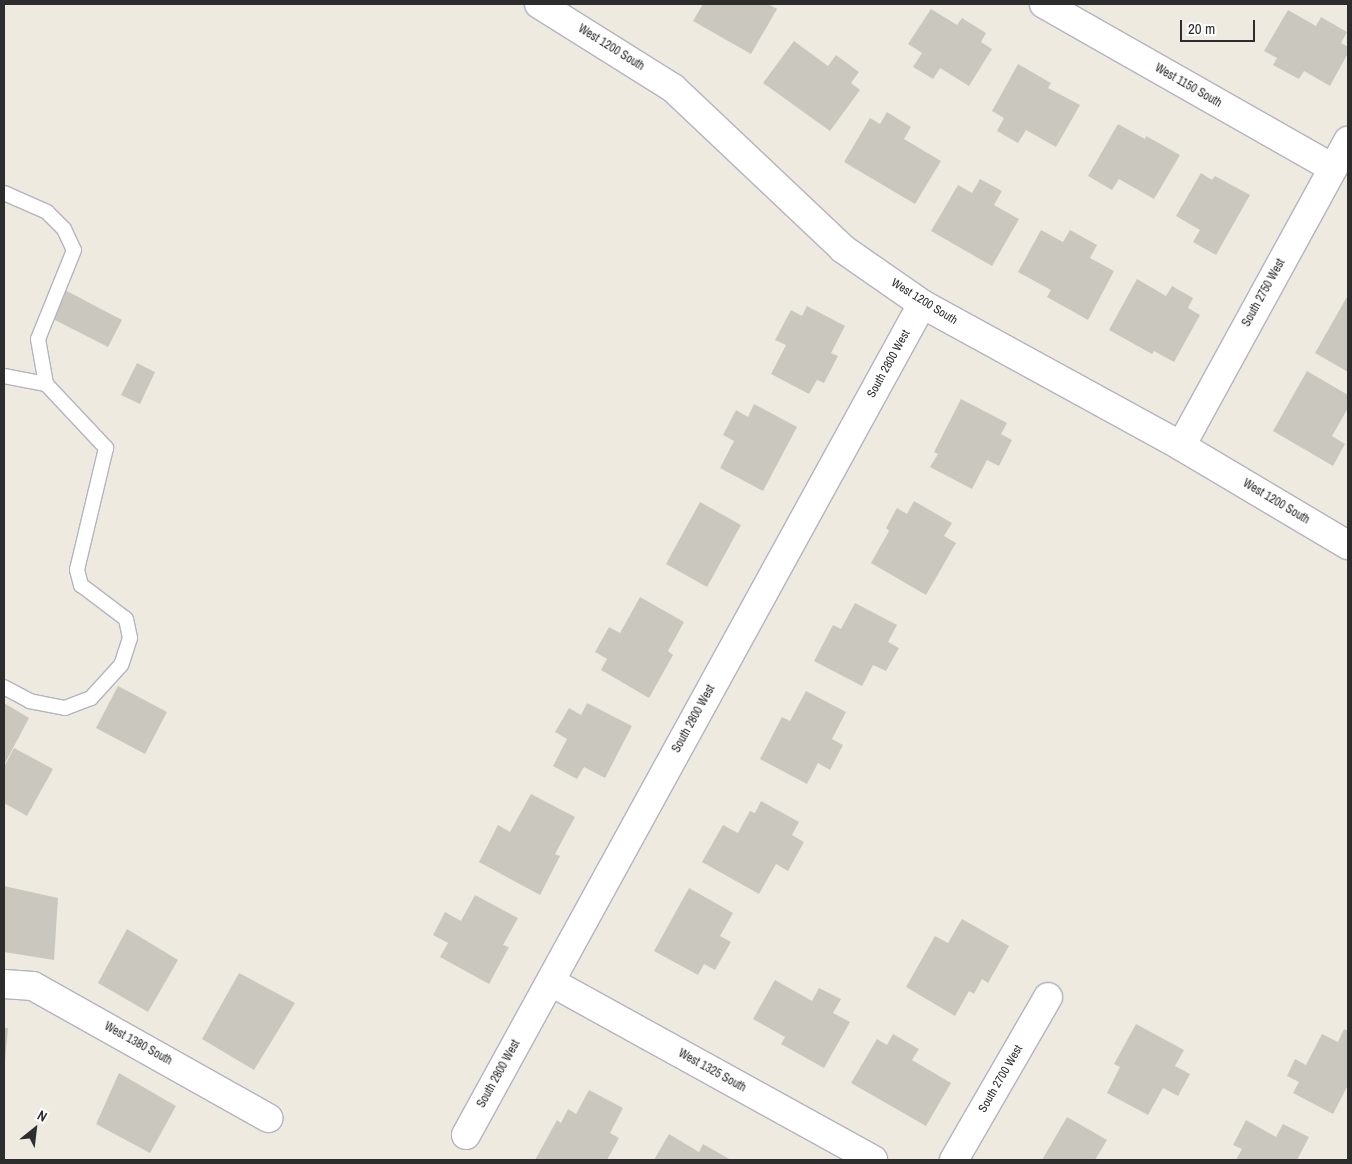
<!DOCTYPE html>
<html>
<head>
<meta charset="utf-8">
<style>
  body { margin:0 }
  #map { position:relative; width:1352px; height:1164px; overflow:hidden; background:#eeeae0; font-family:"Archivo Narrow",sans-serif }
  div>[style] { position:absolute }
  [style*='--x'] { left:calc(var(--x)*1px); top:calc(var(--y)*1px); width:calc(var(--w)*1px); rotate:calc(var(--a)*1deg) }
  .building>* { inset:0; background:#cac8be }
  .roads { filter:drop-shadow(1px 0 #b4b4c0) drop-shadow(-1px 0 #b4b4c0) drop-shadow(0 1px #b4b4c0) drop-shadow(0 -1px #b4b4c0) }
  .lane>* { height:14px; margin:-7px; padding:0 7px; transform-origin:7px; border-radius:7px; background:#fff }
  .street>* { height:28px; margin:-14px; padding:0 14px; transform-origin:14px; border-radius:14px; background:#fff }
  span { translate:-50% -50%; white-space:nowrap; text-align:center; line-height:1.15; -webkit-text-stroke:4.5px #fff; paint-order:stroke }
  .street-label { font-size:12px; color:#2d2d2d }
  .frame { position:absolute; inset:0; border:5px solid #2d2d2d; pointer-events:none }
  .north { position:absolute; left:10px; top:1104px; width:50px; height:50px; -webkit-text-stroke:4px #fff; paint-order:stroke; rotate:29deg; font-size:14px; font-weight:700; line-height:20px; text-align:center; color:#2d2d2d }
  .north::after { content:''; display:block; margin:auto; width:18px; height:22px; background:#2d2d2d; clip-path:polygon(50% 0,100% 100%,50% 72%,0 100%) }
  .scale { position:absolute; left:1180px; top:20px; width:75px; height:22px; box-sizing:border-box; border:2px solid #2d2d2d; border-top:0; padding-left:6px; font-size:15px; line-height:18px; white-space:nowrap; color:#2d2d2d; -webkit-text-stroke:4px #fff; paint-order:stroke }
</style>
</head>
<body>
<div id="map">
  <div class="building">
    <i style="clip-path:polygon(703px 4px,768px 4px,777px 9px,751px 54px,693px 21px)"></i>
    <i style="clip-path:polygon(931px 9px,957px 25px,962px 18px,986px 33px,981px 42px,992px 49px,969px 86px,940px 68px,933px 79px,913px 67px,922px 53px,908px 44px)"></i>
    <i style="clip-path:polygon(1288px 10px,1316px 26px,1321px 17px,1347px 32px,1341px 43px,1348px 47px,1348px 53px,1330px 86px,1304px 71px,1299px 79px,1273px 65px,1277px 58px,1264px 51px)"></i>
    <i style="clip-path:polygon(794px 41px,828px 66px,836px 55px,859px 72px,851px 83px,860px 90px,830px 131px,763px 83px)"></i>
    <i style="clip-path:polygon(1018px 64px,1051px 83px,1048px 88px,1080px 105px,1056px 147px,1026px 130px,1018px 143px,997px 131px,1004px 118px,992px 111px)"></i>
    <i style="clip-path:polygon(887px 112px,911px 127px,904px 139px,941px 161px,915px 204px,844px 162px,870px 118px,880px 124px)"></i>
    <i style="clip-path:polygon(1118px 124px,1145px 139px,1146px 136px,1180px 155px,1154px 199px,1119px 179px,1112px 190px,1088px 176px)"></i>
    <i style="clip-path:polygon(1201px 173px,1212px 180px,1215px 176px,1250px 195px,1216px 255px,1193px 242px,1200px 230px,1176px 216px)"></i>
    <i style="clip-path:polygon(980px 179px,1002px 191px,994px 205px,1019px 219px,992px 266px,931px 231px,958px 185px,972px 193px)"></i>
    <i style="clip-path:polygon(1041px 230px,1063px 242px,1070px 230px,1097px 245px,1090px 258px,1114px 271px,1088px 320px,1047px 297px,1051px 290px,1018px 272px)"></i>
    <i style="clip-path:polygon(1137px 279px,1166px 296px,1172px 286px,1193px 298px,1188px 308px,1200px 315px,1174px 362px,1154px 351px,1152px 354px,1109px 330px)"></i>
    <i style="clip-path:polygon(63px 289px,122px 320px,108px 347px,49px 317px)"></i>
    <i style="clip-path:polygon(1348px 295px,1348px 372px,1315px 353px)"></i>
    <i style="clip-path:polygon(807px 306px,845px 326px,831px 353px,838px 356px,824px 383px,817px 380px,809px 394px,771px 374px,786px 345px,775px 340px,791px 310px,802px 316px)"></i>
    <i style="clip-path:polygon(137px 363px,155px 372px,140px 404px,121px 395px)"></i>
    <i style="clip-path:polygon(1307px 371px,1348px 395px,1348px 408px,1332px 436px,1345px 444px,1333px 466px,1273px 431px)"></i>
    <i style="clip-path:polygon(961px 399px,1007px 423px,1001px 434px,1012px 440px,999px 466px,987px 460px,972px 489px,930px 467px,938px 454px,934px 452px)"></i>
    <i style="clip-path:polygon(754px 404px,797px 427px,763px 491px,720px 468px,734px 441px,723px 435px,736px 410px,748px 417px)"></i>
    <i style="clip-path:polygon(914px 501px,952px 523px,944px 536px,956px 543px,926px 595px,871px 563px,889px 531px,886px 528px,897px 508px,907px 514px)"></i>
    <i style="clip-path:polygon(700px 502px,741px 525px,707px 587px,666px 564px)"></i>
    <i style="clip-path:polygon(640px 597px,684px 622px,668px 651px,673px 655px,649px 698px,601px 670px,607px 659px,595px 652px,609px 627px,620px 633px)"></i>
    <i style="clip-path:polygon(855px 603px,897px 625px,888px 642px,899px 648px,886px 671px,873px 665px,862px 686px,814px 661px,833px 625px,841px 629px)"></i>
    <i style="clip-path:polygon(118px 686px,167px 712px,145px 754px,96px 728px)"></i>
    <i style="clip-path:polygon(806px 691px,846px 712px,832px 739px,843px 745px,830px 770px,818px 763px,807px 784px,760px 759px,782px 717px,790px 721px)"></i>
    <i style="clip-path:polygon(4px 703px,29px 718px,4px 765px)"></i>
    <i style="clip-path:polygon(587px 703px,632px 726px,605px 778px,584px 767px,577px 779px,553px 766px,567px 739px,555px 732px,569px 708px,581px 715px)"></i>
    <i style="clip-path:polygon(14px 748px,53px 769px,27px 816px,4px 803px,4px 767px)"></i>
    <i style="clip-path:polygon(531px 794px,575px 817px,555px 854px,560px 856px,540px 895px,479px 862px,498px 825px,510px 832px)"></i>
    <i style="clip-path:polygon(761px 801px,799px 822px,792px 835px,804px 842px,788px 871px,776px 864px,759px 894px,702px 862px,723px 825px,738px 833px,750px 811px,755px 813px)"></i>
    <i style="clip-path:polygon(4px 886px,58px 898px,54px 960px,4px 952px)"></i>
    <i style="clip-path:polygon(689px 888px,733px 913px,720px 936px,731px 942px,715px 970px,704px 964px,698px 975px,654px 951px)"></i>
    <i style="clip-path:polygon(475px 895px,518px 918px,503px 945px,509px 947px,489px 984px,440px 957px,448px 943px,433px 935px,445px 912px,461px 921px)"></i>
    <i style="clip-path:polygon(962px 919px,1009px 946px,988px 983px,982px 979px,974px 994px,969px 991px,955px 1016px,906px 987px,935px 936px,948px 943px)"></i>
    <i style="clip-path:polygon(127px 929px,178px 960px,148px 1012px,98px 983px)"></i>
    <i style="clip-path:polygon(239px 973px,295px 1003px,254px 1070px,202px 1039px)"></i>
    <i style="clip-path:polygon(775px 980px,812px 1001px,819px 988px,841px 999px,833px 1013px,850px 1022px,824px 1068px,781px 1044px,785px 1037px,753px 1019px)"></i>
    <i style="clip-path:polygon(1136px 1024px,1184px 1050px,1175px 1066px,1190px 1074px,1178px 1096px,1163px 1088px,1148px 1115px,1107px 1093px,1120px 1067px,1114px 1064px)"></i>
    <i style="clip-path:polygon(4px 1028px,8px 1028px,5px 1061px,4px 1061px)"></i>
    <i style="clip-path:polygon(1344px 1029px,1348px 1031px,1348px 1085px,1333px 1114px,1293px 1093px,1299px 1082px,1287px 1076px,1295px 1059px,1306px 1065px,1322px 1034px,1338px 1042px)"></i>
    <i style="clip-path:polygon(893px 1034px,919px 1049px,912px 1060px,951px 1083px,926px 1126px,851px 1083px,877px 1039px,887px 1045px)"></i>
    <i style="clip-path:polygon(119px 1073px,176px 1106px,150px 1153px,96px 1124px)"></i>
    <i style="clip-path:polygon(589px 1090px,623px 1108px,610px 1133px,619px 1138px,607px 1160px,535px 1160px,557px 1120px,561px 1123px,568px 1109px,576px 1114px)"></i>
    <i style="clip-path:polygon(1067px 1117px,1107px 1140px,1095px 1160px,1042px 1160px)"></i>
    <i style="clip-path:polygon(1246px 1120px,1276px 1137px,1283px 1124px,1309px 1137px,1297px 1160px,1236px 1160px,1242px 1149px,1233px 1145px)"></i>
    <i style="clip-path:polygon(669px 1134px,699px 1152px,703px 1144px,731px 1160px,654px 1160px)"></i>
  </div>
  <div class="roads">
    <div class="lane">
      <i style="--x:4;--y:193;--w:47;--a:23.8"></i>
      <i style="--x:47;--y:212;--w:24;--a:45"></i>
      <i style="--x:64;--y:229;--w:23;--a:65"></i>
      <i style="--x:74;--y:250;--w:96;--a:112"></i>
      <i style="--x:38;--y:339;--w:46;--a:79.9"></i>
      <i style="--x:46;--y:384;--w:88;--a:46.8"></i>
      <i style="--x:106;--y:448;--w:125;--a:103.4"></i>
      <i style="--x:77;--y:570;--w:16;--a:75"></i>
      <i style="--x:81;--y:585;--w:56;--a:37.1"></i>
      <i style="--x:126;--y:619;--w:19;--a:78"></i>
      <i style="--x:130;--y:638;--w:28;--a:108"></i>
      <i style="--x:121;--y:665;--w:45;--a:132.3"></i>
      <i style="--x:91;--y:698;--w:28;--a:159"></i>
      <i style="--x:65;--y:708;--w:36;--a:-169"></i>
      <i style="--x:30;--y:701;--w:30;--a:-152"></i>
      <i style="--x:4;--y:376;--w:43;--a:10.8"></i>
    </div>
    <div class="street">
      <i style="--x:539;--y:4;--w:158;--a:32.1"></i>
      <i style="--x:673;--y:88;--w:234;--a:43.4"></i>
      <i style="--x:843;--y:249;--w:96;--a:34.8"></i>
      <i style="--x:922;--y:304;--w:295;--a:28.7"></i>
      <i style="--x:1181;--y:446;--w:194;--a:30.7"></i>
      <i style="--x:1044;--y:4;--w:332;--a:29.6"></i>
      <i style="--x:1181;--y:446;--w:348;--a:-61.3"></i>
      <i style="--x:551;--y:982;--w:368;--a:28.9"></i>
      <i style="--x:4;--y:984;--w:29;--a:4"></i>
      <i style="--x:33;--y:986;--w:270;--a:29.3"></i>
      <i style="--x:466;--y:1135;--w:948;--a:-61.24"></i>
      <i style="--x:954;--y:1160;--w:188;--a:-60"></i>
    </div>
  </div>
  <div class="street-label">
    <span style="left:611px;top:48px;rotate:32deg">West 1200 South</span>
    <span style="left:1188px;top:86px;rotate:30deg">West 1150 South</span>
    <span style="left:1264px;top:293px;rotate:-61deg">South 2750 West</span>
    <span style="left:924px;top:302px;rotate:32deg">West 1200 South</span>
    <span style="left:889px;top:364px;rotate:-61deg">South 2800 West</span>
    <span style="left:1276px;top:502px;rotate:31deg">West 1200 South</span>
    <span style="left:694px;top:719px;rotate:-61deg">South 2800 West</span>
    <span style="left:138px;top:1044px;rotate:29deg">West 1380 South</span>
    <span style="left:712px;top:1071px;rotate:29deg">West 1325 South</span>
    <span style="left:499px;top:1074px;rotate:-61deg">South 2800 West</span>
    <span style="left:1001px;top:1079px;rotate:-60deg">South 2700 West</span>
  </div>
  <div class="frame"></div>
  <div class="north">N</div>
  <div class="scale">20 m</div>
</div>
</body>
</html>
